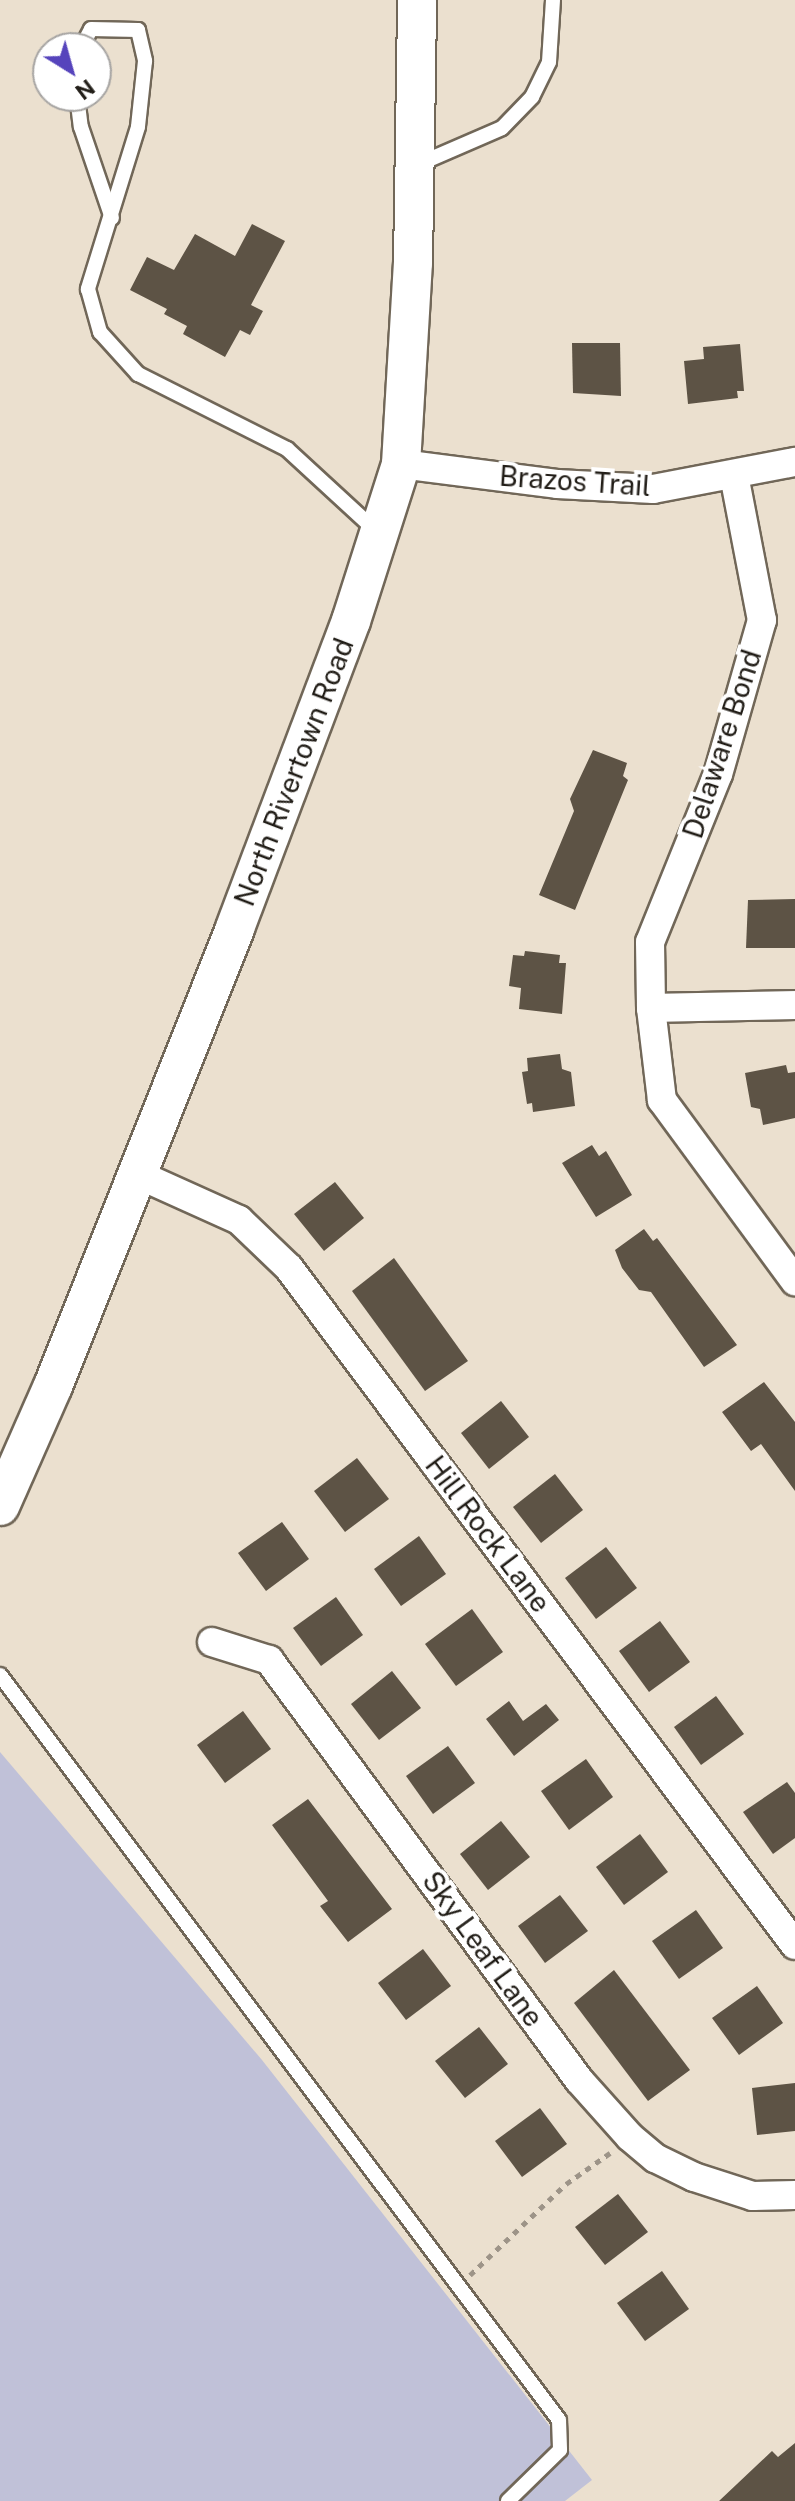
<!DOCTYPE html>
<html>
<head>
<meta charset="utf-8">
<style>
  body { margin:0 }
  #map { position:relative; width:795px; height:2501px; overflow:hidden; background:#ebe0cf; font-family:"Public Sans",sans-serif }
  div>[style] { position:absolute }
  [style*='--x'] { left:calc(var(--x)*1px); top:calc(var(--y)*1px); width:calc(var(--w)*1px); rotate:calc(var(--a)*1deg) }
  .green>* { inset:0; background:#c0c1d8 }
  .building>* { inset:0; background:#5d5345 }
  .path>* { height:5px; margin-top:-2.5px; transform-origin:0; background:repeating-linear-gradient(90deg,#9d9488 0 6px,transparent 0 12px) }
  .roads { filter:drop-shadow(2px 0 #716758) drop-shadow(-2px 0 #716758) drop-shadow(0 2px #716758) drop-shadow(0 -2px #716758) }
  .lane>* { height:14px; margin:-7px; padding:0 7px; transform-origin:7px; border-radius:7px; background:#fff }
  .street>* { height:28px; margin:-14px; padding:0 14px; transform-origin:14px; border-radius:14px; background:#fff }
  .secondary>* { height:38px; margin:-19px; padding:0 19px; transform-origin:19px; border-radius:19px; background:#fff }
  span { translate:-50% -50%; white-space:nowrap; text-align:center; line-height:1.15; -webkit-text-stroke:8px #fff; paint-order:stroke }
  .street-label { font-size:28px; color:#221e18 }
  .north { position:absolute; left:32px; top:32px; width:80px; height:80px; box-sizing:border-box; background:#fff; border:2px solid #a7a5a3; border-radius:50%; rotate:143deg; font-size:22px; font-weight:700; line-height:32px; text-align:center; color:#221e18 }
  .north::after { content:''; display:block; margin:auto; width:28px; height:36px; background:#5644bc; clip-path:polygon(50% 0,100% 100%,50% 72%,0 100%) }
</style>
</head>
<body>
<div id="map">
  <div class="green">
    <i style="clip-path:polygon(0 1752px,262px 2060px,592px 2480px,565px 2501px,0 2501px)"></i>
  </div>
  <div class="building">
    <i style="clip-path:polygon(252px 224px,285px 241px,251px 305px,263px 311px,250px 335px,240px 330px,225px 357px,183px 334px,187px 326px,164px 314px,167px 309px,130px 290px,147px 257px,174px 270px,195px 234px,235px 256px)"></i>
    <i style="clip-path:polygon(572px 343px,620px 343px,621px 396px,573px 393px)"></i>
    <i style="clip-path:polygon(740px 344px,744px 391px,737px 391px,738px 398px,688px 404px,684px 361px,704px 359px,703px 347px)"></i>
    <i style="clip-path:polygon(593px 750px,627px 763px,623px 776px,628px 780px,575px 910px,539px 895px,574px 811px,570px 799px)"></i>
    <i style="clip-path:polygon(795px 899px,795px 948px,746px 948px,748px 900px)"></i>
    <i style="clip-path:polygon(525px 951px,560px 955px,559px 963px,566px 963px,562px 1014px,519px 1009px,521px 988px,509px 986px,513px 955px,524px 956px)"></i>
    <i style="clip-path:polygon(560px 1054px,562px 1069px,571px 1072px,575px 1106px,533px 1112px,532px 1103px,527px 1104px,522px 1072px,528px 1071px,527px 1058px)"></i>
    <i style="clip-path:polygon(786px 1065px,788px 1073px,795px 1072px,795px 1118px,763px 1125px,760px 1109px,751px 1107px,745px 1073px)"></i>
    <i style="clip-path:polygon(592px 1145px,599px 1156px,606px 1151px,632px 1195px,596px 1217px,562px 1163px)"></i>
    <i style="clip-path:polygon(335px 1182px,364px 1218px,324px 1251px,294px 1214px)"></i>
    <i style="clip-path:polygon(644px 1229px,653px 1241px,657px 1238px,737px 1345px,704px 1367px,651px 1292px,639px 1290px,622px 1268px,615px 1250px)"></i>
    <i style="clip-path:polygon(394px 1258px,468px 1361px,425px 1391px,352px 1291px)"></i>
    <i style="clip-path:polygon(764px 1382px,795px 1422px,795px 1491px,761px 1444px,751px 1451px,722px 1412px)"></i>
    <i style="clip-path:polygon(501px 1401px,529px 1437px,489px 1469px,461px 1433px)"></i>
    <i style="clip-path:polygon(357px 1458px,389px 1499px,345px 1532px,314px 1491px)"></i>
    <i style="clip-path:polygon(555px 1474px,583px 1510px,541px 1543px,513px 1507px)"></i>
    <i style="clip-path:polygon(282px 1522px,309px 1559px,266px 1591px,238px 1553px)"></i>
    <i style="clip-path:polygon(419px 1536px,446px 1574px,401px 1606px,374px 1569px)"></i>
    <i style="clip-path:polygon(606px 1547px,637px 1588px,596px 1619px,565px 1578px)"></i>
    <i style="clip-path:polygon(336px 1597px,363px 1635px,321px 1666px,293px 1628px)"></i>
    <i style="clip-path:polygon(472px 1609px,503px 1652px,456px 1686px,425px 1644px)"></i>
    <i style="clip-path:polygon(660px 1621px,690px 1662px,649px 1692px,619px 1651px)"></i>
    <i style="clip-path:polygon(392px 1671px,421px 1708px,379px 1740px,351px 1704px)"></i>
    <i style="clip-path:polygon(716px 1696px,744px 1734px,701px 1765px,674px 1727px)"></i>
    <i style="clip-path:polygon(509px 1701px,523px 1721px,546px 1704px,559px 1720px,514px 1756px,486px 1719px)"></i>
    <i style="clip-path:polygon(243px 1711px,271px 1749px,225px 1783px,197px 1745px)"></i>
    <i style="clip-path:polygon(448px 1746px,475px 1783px,433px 1814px,406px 1776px)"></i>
    <i style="clip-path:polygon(586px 1759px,613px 1797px,569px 1830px,541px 1791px)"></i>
    <i style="clip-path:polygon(787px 1782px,795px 1793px,795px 1838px,773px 1854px,743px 1812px)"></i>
    <i style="clip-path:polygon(308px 1799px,392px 1909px,348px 1942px,320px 1906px,328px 1901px,272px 1825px)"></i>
    <i style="clip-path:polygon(501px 1821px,530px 1857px,488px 1890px,460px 1854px)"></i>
    <i style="clip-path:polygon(640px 1834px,668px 1872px,624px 1905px,596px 1867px)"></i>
    <i style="clip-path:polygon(560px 1895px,588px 1931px,545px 1963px,518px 1926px)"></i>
    <i style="clip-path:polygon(696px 1910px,723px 1948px,679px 1979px,652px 1941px)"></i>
    <i style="clip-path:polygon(423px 1949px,451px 1986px,406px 2020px,378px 1983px)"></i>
    <i style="clip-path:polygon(614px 1970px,690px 2070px,648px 2101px,574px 2003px)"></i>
    <i style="clip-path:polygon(757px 1986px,783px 2023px,739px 2055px,712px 2018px)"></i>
    <i style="clip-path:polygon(479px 2027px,508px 2064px,465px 2098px,435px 2061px)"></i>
    <i style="clip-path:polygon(795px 2083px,795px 2131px,757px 2135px,752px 2088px)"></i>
    <i style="clip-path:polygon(540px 2108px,567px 2144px,522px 2177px,495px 2141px)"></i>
    <i style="clip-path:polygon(618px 2194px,648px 2232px,605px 2265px,575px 2227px)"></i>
    <i style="clip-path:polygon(662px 2271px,689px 2309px,645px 2341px,617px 2303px)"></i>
    <i style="clip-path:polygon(795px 2443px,795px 2501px,719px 2501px,772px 2451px,778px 2457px)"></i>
  </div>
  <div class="path">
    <i style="--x:470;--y:2275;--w:132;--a:-43.5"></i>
    <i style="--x:566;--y:2184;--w:54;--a:-35.2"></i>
  </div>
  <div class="roads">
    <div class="lane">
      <i style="--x:81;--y:48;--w:21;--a:-62"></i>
      <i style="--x:91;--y:29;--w:47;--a:1.2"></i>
      <i style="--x:138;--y:30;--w:32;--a:77"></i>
      <i style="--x:145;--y:61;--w:66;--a:96.1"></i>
      <i style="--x:138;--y:127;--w:170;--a:107.2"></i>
      <i style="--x:88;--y:289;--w:45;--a:74.4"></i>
      <i style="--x:100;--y:332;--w:57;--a:47.9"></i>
      <i style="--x:138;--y:374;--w:167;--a:26.7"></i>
      <i style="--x:287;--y:449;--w:120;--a:42.6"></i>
      <i style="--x:77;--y:96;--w:31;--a:83"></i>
      <i style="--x:81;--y:127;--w:96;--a:71.2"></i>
      <i style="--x:419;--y:164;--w:90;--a:-23.4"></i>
      <i style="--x:502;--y:128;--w:43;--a:-45.9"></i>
      <i style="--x:532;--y:97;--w:39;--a:-64"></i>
      <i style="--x:549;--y:62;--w:62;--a:-86.3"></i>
      <i style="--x:0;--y:1675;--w:931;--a:53.12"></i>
      <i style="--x:559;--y:2420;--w:30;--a:88"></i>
      <i style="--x:560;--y:2450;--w:73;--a:135.6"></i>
    </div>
    <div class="street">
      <i style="--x:401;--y:464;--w:157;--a:7.3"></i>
      <i style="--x:557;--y:484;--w:96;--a:3"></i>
      <i style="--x:653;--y:489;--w:145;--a:-10.8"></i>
      <i style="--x:734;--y:475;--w:148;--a:79.1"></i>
      <i style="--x:762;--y:620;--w:160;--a:105.9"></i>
      <i style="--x:718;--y:774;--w:181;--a:112"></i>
      <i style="--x:650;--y:942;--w:66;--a:89.1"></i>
      <i style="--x:651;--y:1008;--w:93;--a:83.2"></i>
      <i style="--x:662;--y:1100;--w:225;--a:53.7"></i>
      <i style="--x:651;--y:1008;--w:144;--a:-1.2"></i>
      <i style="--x:137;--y:1174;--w:112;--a:24.3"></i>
      <i style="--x:239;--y:1220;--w:69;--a:43.8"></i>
      <i style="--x:289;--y:1268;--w:845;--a:53.23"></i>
      <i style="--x:212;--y:1642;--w:60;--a:17.5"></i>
      <i style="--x:269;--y:1660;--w:522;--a:53.57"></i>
      <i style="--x:579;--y:2080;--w:76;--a:48.2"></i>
      <i style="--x:630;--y:2137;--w:33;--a:40"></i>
      <i style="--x:655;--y:2158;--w:43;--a:26"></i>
      <i style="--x:694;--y:2177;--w:62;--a:17.9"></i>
      <i style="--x:753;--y:2196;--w:42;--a:-1.4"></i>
    </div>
    <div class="secondary">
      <i style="--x:0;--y:1506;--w:131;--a:-66.2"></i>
      <i style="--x:53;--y:1386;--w:493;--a:-68.3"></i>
      <i style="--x:235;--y:928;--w:328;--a:-69.3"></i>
      <i style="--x:351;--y:621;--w:165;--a:-72.3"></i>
      <i style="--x:401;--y:464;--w:201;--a:-86.6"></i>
      <i style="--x:413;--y:263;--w:263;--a:-89.1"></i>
    </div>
  </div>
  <div class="street-label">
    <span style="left:575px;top:481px;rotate:4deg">Brazos Trail</span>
    <span style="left:722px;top:744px;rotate:-72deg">Delaware Bond</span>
    <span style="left:294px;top:772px;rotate:-69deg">North Rivertown Road</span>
    <span style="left:488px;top:1534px;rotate:53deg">Hill Rock Lane</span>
    <span style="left:483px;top:1949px;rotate:54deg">Sky Leaf Lane</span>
  </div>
  <div class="north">N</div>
</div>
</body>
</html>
